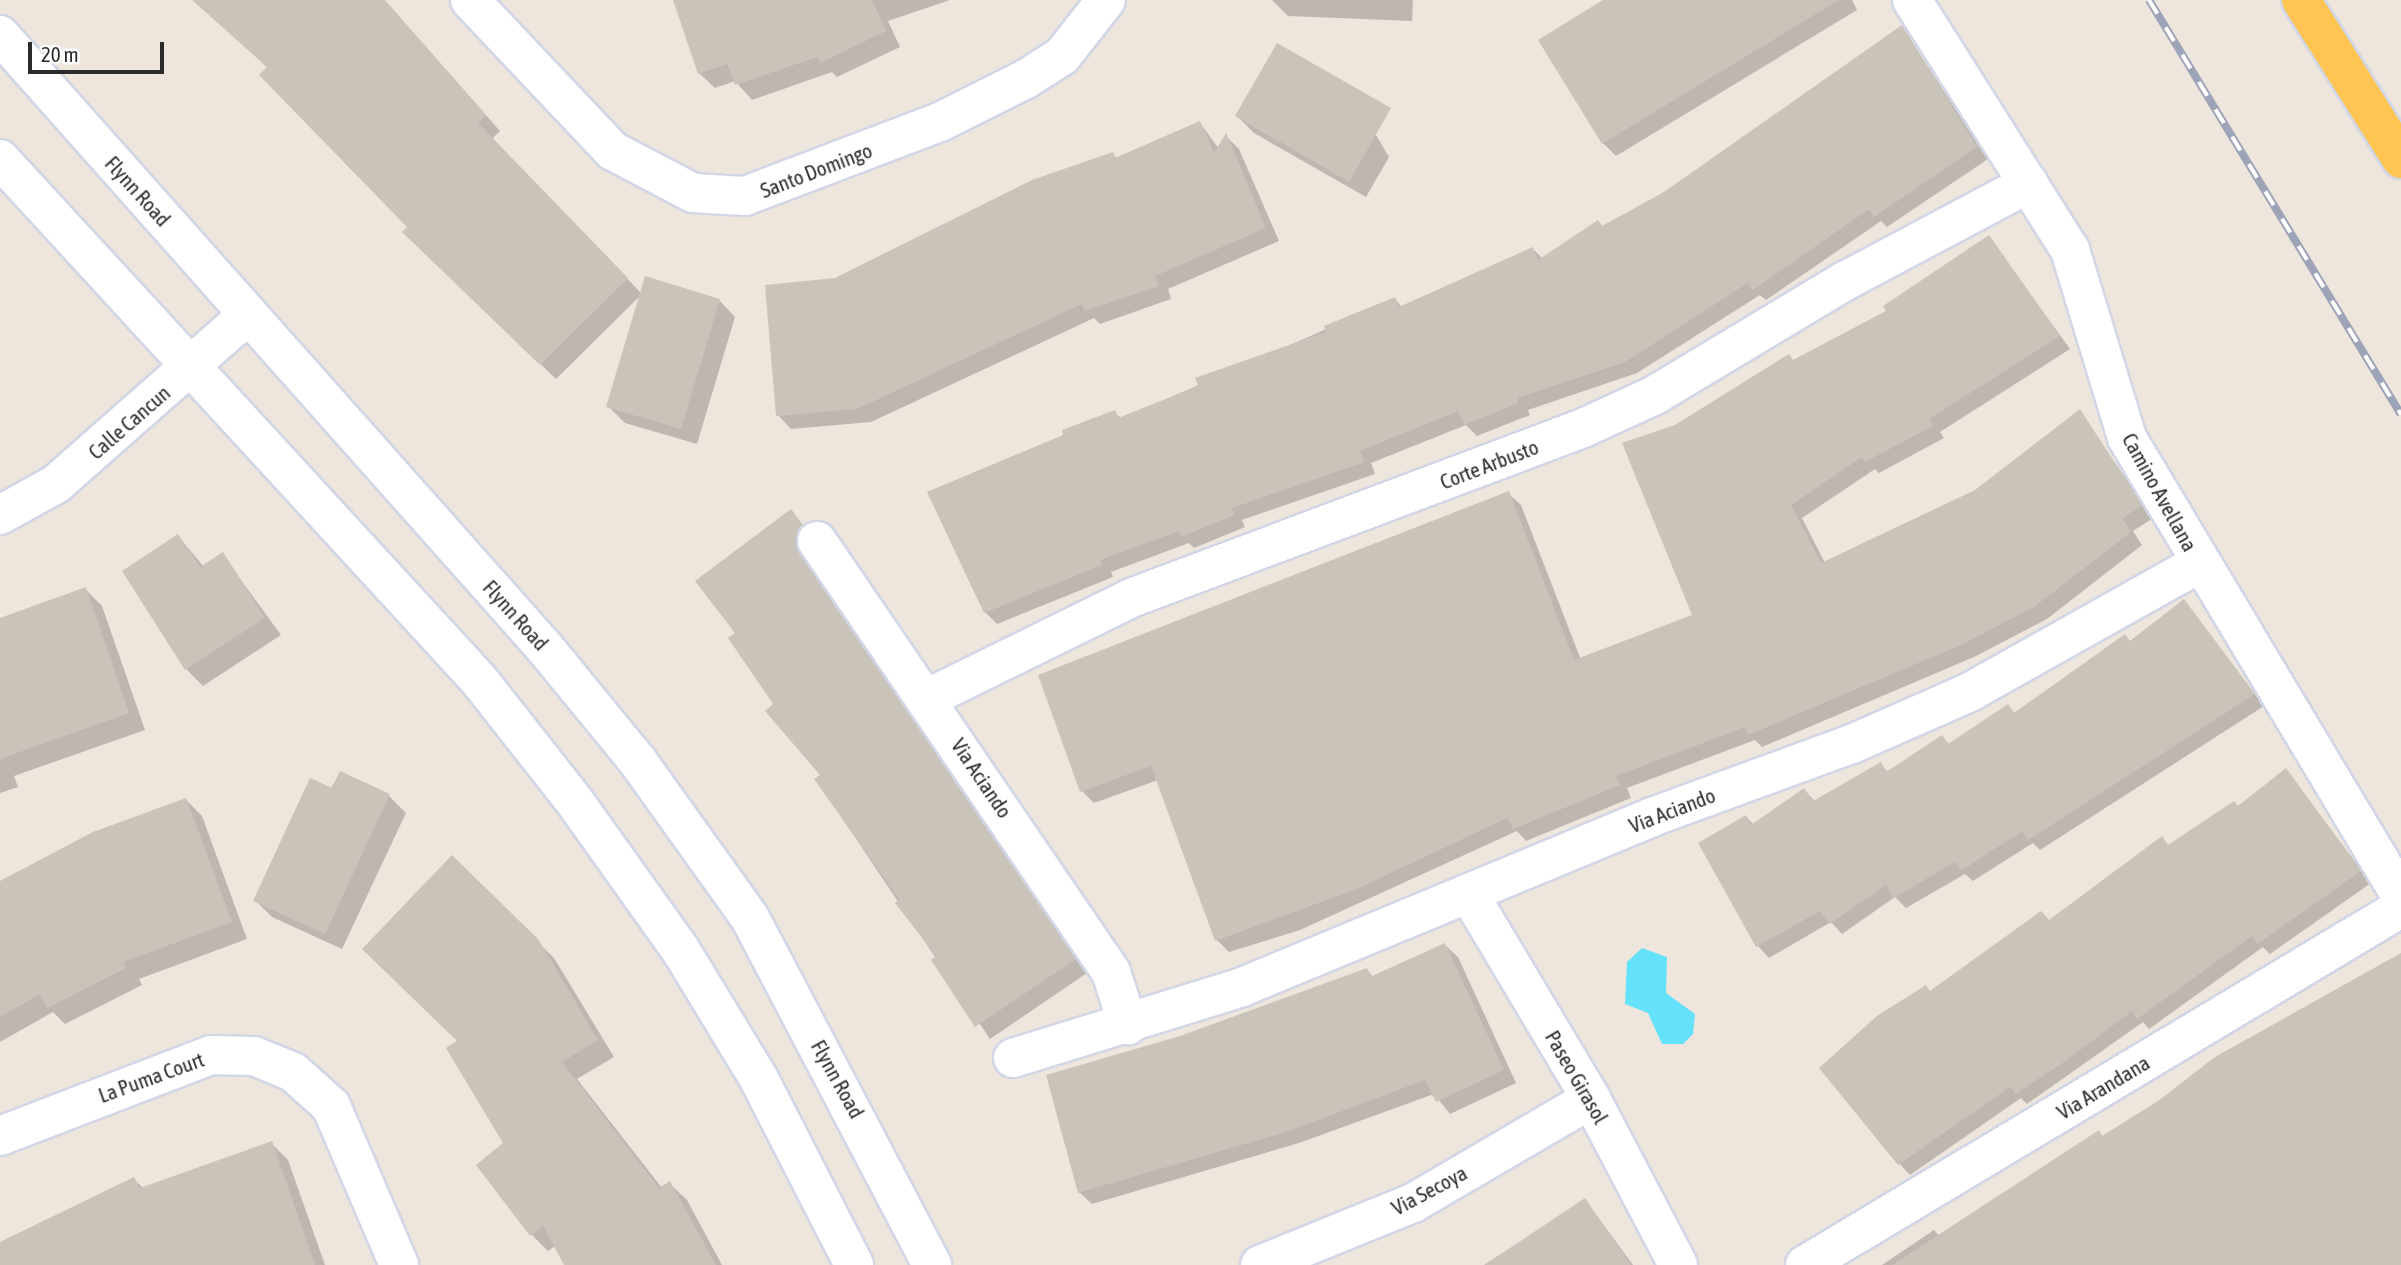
<!DOCTYPE html>
<html>
<head>
<meta charset="utf-8">
<style>
  body { margin:0 }
  #map { position:relative; width:2401px; height:1265px; overflow:hidden; background:#eee5dc; font-family:"Asap Condensed",sans-serif }
  div>[style] { position:absolute }
  [style*='--x'] { left:calc(var(--x)*1px); top:calc(var(--y)*1px); width:calc(var(--w)*1px); rotate:calc(var(--a)*1deg) }
  .water>* { inset:0; background:#64e2fb }
  .shadow>* { inset:0; background:#0003 }
  .building>* { inset:0; background:#c9c3ba }
  .roads { filter:drop-shadow(2px 0 #d1d7e5) drop-shadow(-2px 0 #d1d7e5) drop-shadow(0 2px #d1d7e5) drop-shadow(0 -2px #d1d7e5) }
  .minor>* { height:38px; margin:-19px; padding:0 19px; transform-origin:19px; border-radius:19px; background:#fff }
  .secondary>* { height:38px; margin:-19px; padding:0 19px; transform-origin:19px; border-radius:19px; background:#fff }
  .primary>* { height:38px; margin:-19px; padding:0 19px; transform-origin:19px; border-radius:19px; background:#ffc451 }
  .rail>* { height:8px; margin-top:-4px; transform-origin:0; background:repeating-linear-gradient(90deg,#fff 0 16px,#9ea4b7 0 32px); box-sizing:border-box; border-block:2px solid #9ea4b7 }
  span { translate:-50% -50%; white-space:nowrap; text-align:center; line-height:1.15; -webkit-text-stroke:7px #fff; paint-order:stroke }
  .street-label { font-size:21px; color:#2b2b2b }
  .scale { position:absolute; left:28px; top:42px; width:136px; height:32px; box-sizing:border-box; border:4px solid #2b2b2b; border-top:0; padding-left:9px; font-size:21px; line-height:24px; white-space:nowrap; color:#2b2b2b; -webkit-text-stroke:5px #fff; paint-order:stroke }
</style>
</head>
<body>
<div id="map">
  <div class="water">
    <i style="clip-path:polygon(1642px 948px,1667px 957px,1666px 993px,1695px 1014px,1693px 1034px,1683px 1044px,1662px 1044px,1648px 1013px,1625px 1004px,1627px 962px)"></i>
  </div>
  <div class="shadow">
    <i style="clip-path:polygon(206px 0,384px 0,500px 131px,492px 139px,642px 294px,719px 300px,735px 317px,697px 444px,625px 423px,608px 406px,641px 295px,556px 379px,405px 232px,410px 227px)"></i>
    <i style="clip-path:polygon(674px 0,950px 0,888px 21px,900px 47px,837px 77px,832px 72px,752px 100px,735px 81px,715px 88px,699px 73px)"></i>
    <i style="clip-path:polygon(1272px 0,1413px 0,1412px 21px,1288px 16px)"></i>
    <i style="clip-path:polygon(1610px 0,1852px 0,1857px 10px,1616px 156px,1603px 143px)"></i>
    <i style="clip-path:polygon(1902px 27px,1988px 159px,1887px 227px,1881px 221px,1766px 300px,1760px 295px,1637px 373px,1528px 410px,1530px 415px,1477px 436px,1466px 425px,1371px 463px,1375px 474px,1242px 520px,1245px 527px,1194px 548px,1189px 543px,1111px 572px,1113px 577px,997px 624px,985px 612px,1065px 435px,1115px 412px,1121px 419px,1395px 299px,1402px 307px,1533px 249px,1543px 259px,1665px 194px)"></i>
    <i style="clip-path:polygon(1353px 96px,1389px 157px,1366px 197px,1254px 133px,1237px 116px)"></i>
    <i style="clip-path:polygon(1200px 123px,1219px 149px,1226px 136px,1239px 149px,1279px 241px,1168px 289px,1171px 299px,1100px 324px,1094px 318px,871px 422px,791px 429px,778px 415px,836px 280px,1112px 154px,1118px 159px)"></i>
    <i style="clip-path:polygon(1989px 237px,2070px 349px,1940px 432px,1944px 438px,1879px 473px,1875px 469px,1802px 518px,1825px 563px,1976px 491px,2080px 412px,2153px 518px,2133px 531px,2142px 545px,2047px 619px,1974px 657px,1762px 747px,1755px 740px,1627px 788px,1631px 798px,1526px 841px,1517px 831px,1300px 930px,1229px 952px,1217px 940px,1158px 780px,1094px 803px,1082px 791px,1508px 493px,1521px 505px,1581px 660px,1695px 616px,1676px 427px,1888px 311px)"></i>
    <i style="clip-path:polygon(790px 512px,815px 540px,808px 556px,812px 568px,1087px 973px,990px 1039px,816px 779px,822px 775px,738px 634px)"></i>
    <i style="clip-path:polygon(178px 536px,204px 567px,222px 554px,281px 635px,203px 686px,186px 669px)"></i>
    <i style="clip-path:polygon(85px 589px,102px 606px,145px 730px,14px 776px,18px 787px,0 793px,0 620px)"></i>
    <i style="clip-path:polygon(2184px 602px,2264px 706px,2040px 850px,2033px 843px,1973px 881px,1965px 874px,1906px 908px,1895px 897px,1842px 934px,1831px 922px,1769px 958px,1758px 946px,1700px 844px,1746px 817px,1754px 825px,1804px 790px,1816px 802px,1880px 764px,1888px 772px,1942px 738px,1950px 745px,2008px 707px,2016px 714px,2131px 643px)"></i>
    <i style="clip-path:polygon(2286px 770px,2371px 883px,2270px 954px,2263px 947px,2149px 1029px,2143px 1022px,2027px 1104px,2021px 1098px,1910px 1175px,1899px 1163px,1931px 992px,2050px 922px,2162px 839px,2169px 846px,2239px 808px)"></i>
    <i style="clip-path:polygon(341px 773px,389px 796px,406px 813px,342px 949px,272px 917px,255px 900px)"></i>
    <i style="clip-path:polygon(186px 800px,202px 816px,247px 939px,139px 979px,142px 985px,65px 1024px,53px 1012px,0 1042px,0 883px)"></i>
    <i style="clip-path:polygon(452px 858px,554px 958px,614px 1057px,577px 1079px,662px 1188px,670px 1184px,687px 1200px,722px 1265px,566px 1265px,556px 1245px,548px 1251px,532px 1235px,505px 1144px,460px 1042px)"></i>
    <i style="clip-path:polygon(1445px 945px,1458px 957px,1516px 1083px,1450px 1114px,1434px 1094px,1299px 1143px,1092px 1204px,1079px 1192px,1181px 1038px,1367px 970px,1374px 978px)"></i>
    <i style="clip-path:polygon(2401px 955px,2401px 1265px,1882px 1265px,1934px 1230px,1940px 1237px,2099px 1133px,2103px 1137px)"></i>
    <i style="clip-path:polygon(271px 1143px,288px 1160px,325px 1265px,0 1265px,0 1243px,134px 1179px,144px 1189px)"></i>
    <i style="clip-path:polygon(1585px 1200px,1633px 1265px,1484px 1265px)"></i>
  </div>
  <div class="building">
    <i style="clip-path:polygon(192px 0,385px 0,486px 115px,478px 123px,628px 278px,540px 365px,402px 232px,407px 227px,259px 75px,267px 67px)"></i>
    <i style="clip-path:polygon(673px 0,872px 0,886px 31px,820px 63px,817px 57px,735px 85px,727px 64px,698px 74px)"></i>
    <i style="clip-path:polygon(1603px 0,1839px 0,1602px 144px,1538px 40px)"></i>
    <i style="clip-path:polygon(1902px 25px,1977px 147px,1874px 217px,1869px 209px,1753px 290px,1748px 283px,1625px 362px,1517px 398px,1519px 403px,1464px 425px,1458px 411px,1360px 451px,1365px 462px,1232px 508px,1234px 515px,1181px 537px,1179px 531px,1100px 560px,1102px 565px,984px 613px,927px 492px,1063px 435px,1062px 430px,1115px 410px,1118px 418px,1198px 386px,1195px 378px,1326px 332px,1324px 326px,1395px 297px,1399px 307px,1533px 247px,1538px 260px,1598px 220px,1602px 226px,1664px 192px)"></i>
    <i style="clip-path:polygon(1277px 43px,1391px 108px,1349px 182px,1235px 116px)"></i>
    <i style="clip-path:polygon(1200px 121px,1214px 153px,1226px 133px,1266px 228px,1155px 276px,1159px 286px,1085px 311px,1082px 304px,857px 409px,776px 416px,765px 285px,835px 278px,1032px 180px,1113px 152px,1115px 158px)"></i>
    <i style="clip-path:polygon(1989px 235px,2060px 336px,1929px 419px,1933px 426px,1865px 462px,1862px 457px,1791px 505px,1821px 563px,1975px 490px,2080px 409px,2142px 505px,2122px 519px,2131px 532px,2034px 607px,1961px 645px,1748px 735px,1745px 727px,1616px 776px,1620px 785px,1513px 829px,1507px 818px,1357px 889px,1215px 941px,1151px 766px,1080px 792px,1038px 675px,1509px 491px,1574px 660px,1692px 615px,1622px 443px,1675px 425px,1789px 354px,1793px 360px,1886px 311px,1883px 306px)"></i>
    <i style="clip-path:polygon(645px 276px,720px 299px,681px 429px,606px 407px)"></i>
    <i style="clip-path:polygon(791px 509px,803px 525px,795px 542px,799px 553px,1076px 959px,975px 1027px,931px 960px,936px 956px,895px 903px,899px 899px,814px 779px,820px 775px,765px 711px,773px 704px,728px 638px,735px 633px,695px 581px)"></i>
    <i style="clip-path:polygon(178px 534px,200px 567px,223px 552px,265px 618px,185px 670px,122px 571px)"></i>
    <i style="clip-path:polygon(86px 587px,129px 713px,0 759px,0 618px)"></i>
    <i style="clip-path:polygon(2184px 599px,2255px 694px,2028px 840px,2022px 831px,1961px 871px,1955px 862px,1894px 898px,1886px 885px,1830px 924px,1820px 911px,1756px 947px,1698px 843px,1746px 815px,1751px 825px,1804px 788px,1813px 801px,1881px 762px,1886px 772px,1942px 735px,1948px 744px,2008px 704px,2014px 713px,2125px 634px,2130px 641px)"></i>
    <i style="clip-path:polygon(2286px 768px,2361px 871px,2257px 944px,2252px 936px,2137px 1019px,2132px 1011px,2067px 1060px,2015px 1094px,2010px 1087px,1898px 1165px,1819px 1068px,1877px 1016px,1926px 985px,1930px 991px,2041px 911px,2049px 920px,2162px 836px,2168px 845px,2234px 801px,2238px 806px)"></i>
    <i style="clip-path:polygon(340px 771px,390px 794px,325px 934px,253px 901px,310px 778px,332px 788px)"></i>
    <i style="clip-path:polygon(186px 798px,232px 922px,123px 962px,126px 968px,47px 1008px,40px 994px,0 1017px,0 881px,93px 832px)"></i>
    <i style="clip-path:polygon(452px 855px,538px 939px,598px 1040px,562px 1062px,659px 1188px,670px 1181px,716px 1265px,564px 1265px,543px 1226px,530px 1236px,476px 1165px,503px 1143px,446px 1048px,457px 1041px,362px 949px)"></i>
    <i style="clip-path:polygon(1445px 943px,1504px 1070px,1436px 1102px,1425px 1080px,1286px 1132px,1078px 1193px,1046px 1075px,1180px 1036px,1367px 968px,1370px 977px)"></i>
    <i style="clip-path:polygon(2401px 953px,2401px 1265px,1892px 1265px,2099px 1130px,2102px 1136px,2158px 1101px,2215px 1057px)"></i>
    <i style="clip-path:polygon(272px 1141px,315px 1265px,0 1265px,0 1242px,134px 1177px,140px 1188px)"></i>
    <i style="clip-path:polygon(1585px 1198px,1631px 1265px,1485px 1265px)"></i>
  </div>
  <div class="roads">
    <div class="minor">
      <i style="--x:470;--y:0;--w:208;--a:46.6"></i>
      <i style="--x:613;--y:151;--w:90;--a:27.7"></i>
      <i style="--x:693;--y:193;--w:52;--a:3.3"></i>
      <i style="--x:745;--y:196;--w:209;--a:-20.8"></i>
      <i style="--x:940;--y:122;--w:96;--a:-26.6"></i>
      <i style="--x:1026;--y:79;--w:43;--a:-32.6"></i>
      <i style="--x:1062;--y:56;--w:71;--a:-51.8"></i>
      <i style="--x:1912;--y:0;--w:296;--a:57.7"></i>
      <i style="--x:2070;--y:250;--w:196;--a:73.1"></i>
      <i style="--x:2127;--y:438;--w:534;--a:59.11"></i>
      <i style="--x:0;--y:515;--w:64;--a:-29"></i>
      <i style="--x:56;--y:484;--w:256;--a:-41.4"></i>
      <i style="--x:817;--y:541;--w:522;--a:55.7"></i>
      <i style="--x:1111;--y:972;--w:56;--a:72.2"></i>
      <i style="--x:928;--y:698;--w:226;--a:-26.2"></i>
      <i style="--x:1131;--y:598;--w:483;--a:-20.6"></i>
      <i style="--x:1583;--y:428;--w:79;--a:-24.6"></i>
      <i style="--x:1655;--y:395;--w:222;--a:-31"></i>
      <i style="--x:1845;--y:281;--w:208;--a:-28"></i>
      <i style="--x:1469;--y:894;--w:239;--a:59.2"></i>
      <i style="--x:1591;--y:1099;--w:187;--a:62.3"></i>
      <i style="--x:1013;--y:1058;--w:240;--a:-17.2"></i>
      <i style="--x:1242;--y:987;--w:444;--a:-22.5"></i>
      <i style="--x:1652;--y:817;--w:213;--a:-20.1"></i>
      <i style="--x:1852;--y:744;--w:129;--a:-23.8"></i>
      <i style="--x:1970;--y:692;--w:264;--a:-29.3"></i>
      <i style="--x:0;--y:1136;--w:226;--a:-21"></i>
      <i style="--x:211;--y:1055;--w:43;--a:1.3"></i>
      <i style="--x:254;--y:1056;--w:42;--a:22.3"></i>
      <i style="--x:293;--y:1072;--w:51;--a:41.8"></i>
      <i style="--x:331;--y:1106;--w:173;--a:66.8"></i>
      <i style="--x:1260;--y:1265;--w:165;--a:-22.1"></i>
      <i style="--x:1413;--y:1203;--w:206;--a:-30.3"></i>
      <i style="--x:1805;--y:1265;--w:695;--a:-30.92"></i>
    </div>
    <div class="secondary">
      <i style="--x:0;--y:35;--w:820;--a:48.36"></i>
      <i style="--x:545;--y:648;--w:149;--a:50.7"></i>
      <i style="--x:639;--y:763;--w:191;--a:54.4"></i>
      <i style="--x:750;--y:918;--w:392;--a:62.3"></i>
      <i style="--x:0;--y:159;--w:708;--a:47.41"></i>
      <i style="--x:479;--y:680;--w:155;--a:51.8"></i>
      <i style="--x:575;--y:802;--w:181;--a:54.5"></i>
      <i style="--x:680;--y:949;--w:152;--a:58.7"></i>
      <i style="--x:759;--y:1079;--w:209;--a:62.9"></i>
    </div>
    <div class="primary">
      <i style="--x:2301;--y:0;--w:188;--a:57.8"></i>
    </div>
  </div>
  <div class="rail">
    <i style="--x:2149;--y:0;--w:485;--a:58.7"></i>
  </div>
  <div class="street-label">
    <span style="left:816px;top:170px;rotate:-21deg">Santo Domingo</span>
    <span style="left:138px;top:191px;rotate:48deg">Flynn Road</span>
    <span style="left:129px;top:422px;rotate:-41deg">Calle Cancun</span>
    <span style="left:1489px;top:464px;rotate:-21deg">Corte Arbusto</span>
    <span style="left:2160px;top:492px;rotate:61deg">Camino Avellana</span>
    <span style="left:516px;top:615px;rotate:48deg">Flynn Road</span>
    <span style="left:982px;top:778px;rotate:56deg">Via Aciando</span>
    <span style="left:1672px;top:810px;rotate:-21deg">Via Aciando</span>
    <span style="left:151px;top:1077px;rotate:-20deg">La Puma Court</span>
    <span style="left:1577px;top:1077px;rotate:60deg">Paseo Girasol</span>
    <span style="left:838px;top:1079px;rotate:61deg">Flynn Road</span>
    <span style="left:2103px;top:1087px;rotate:-31deg">Via Arandana</span>
    <span style="left:1429px;top:1190px;rotate:-28deg">Via Secoya</span>
  </div>
  <div class="scale">20 m</div>
</div>
</body>
</html>
